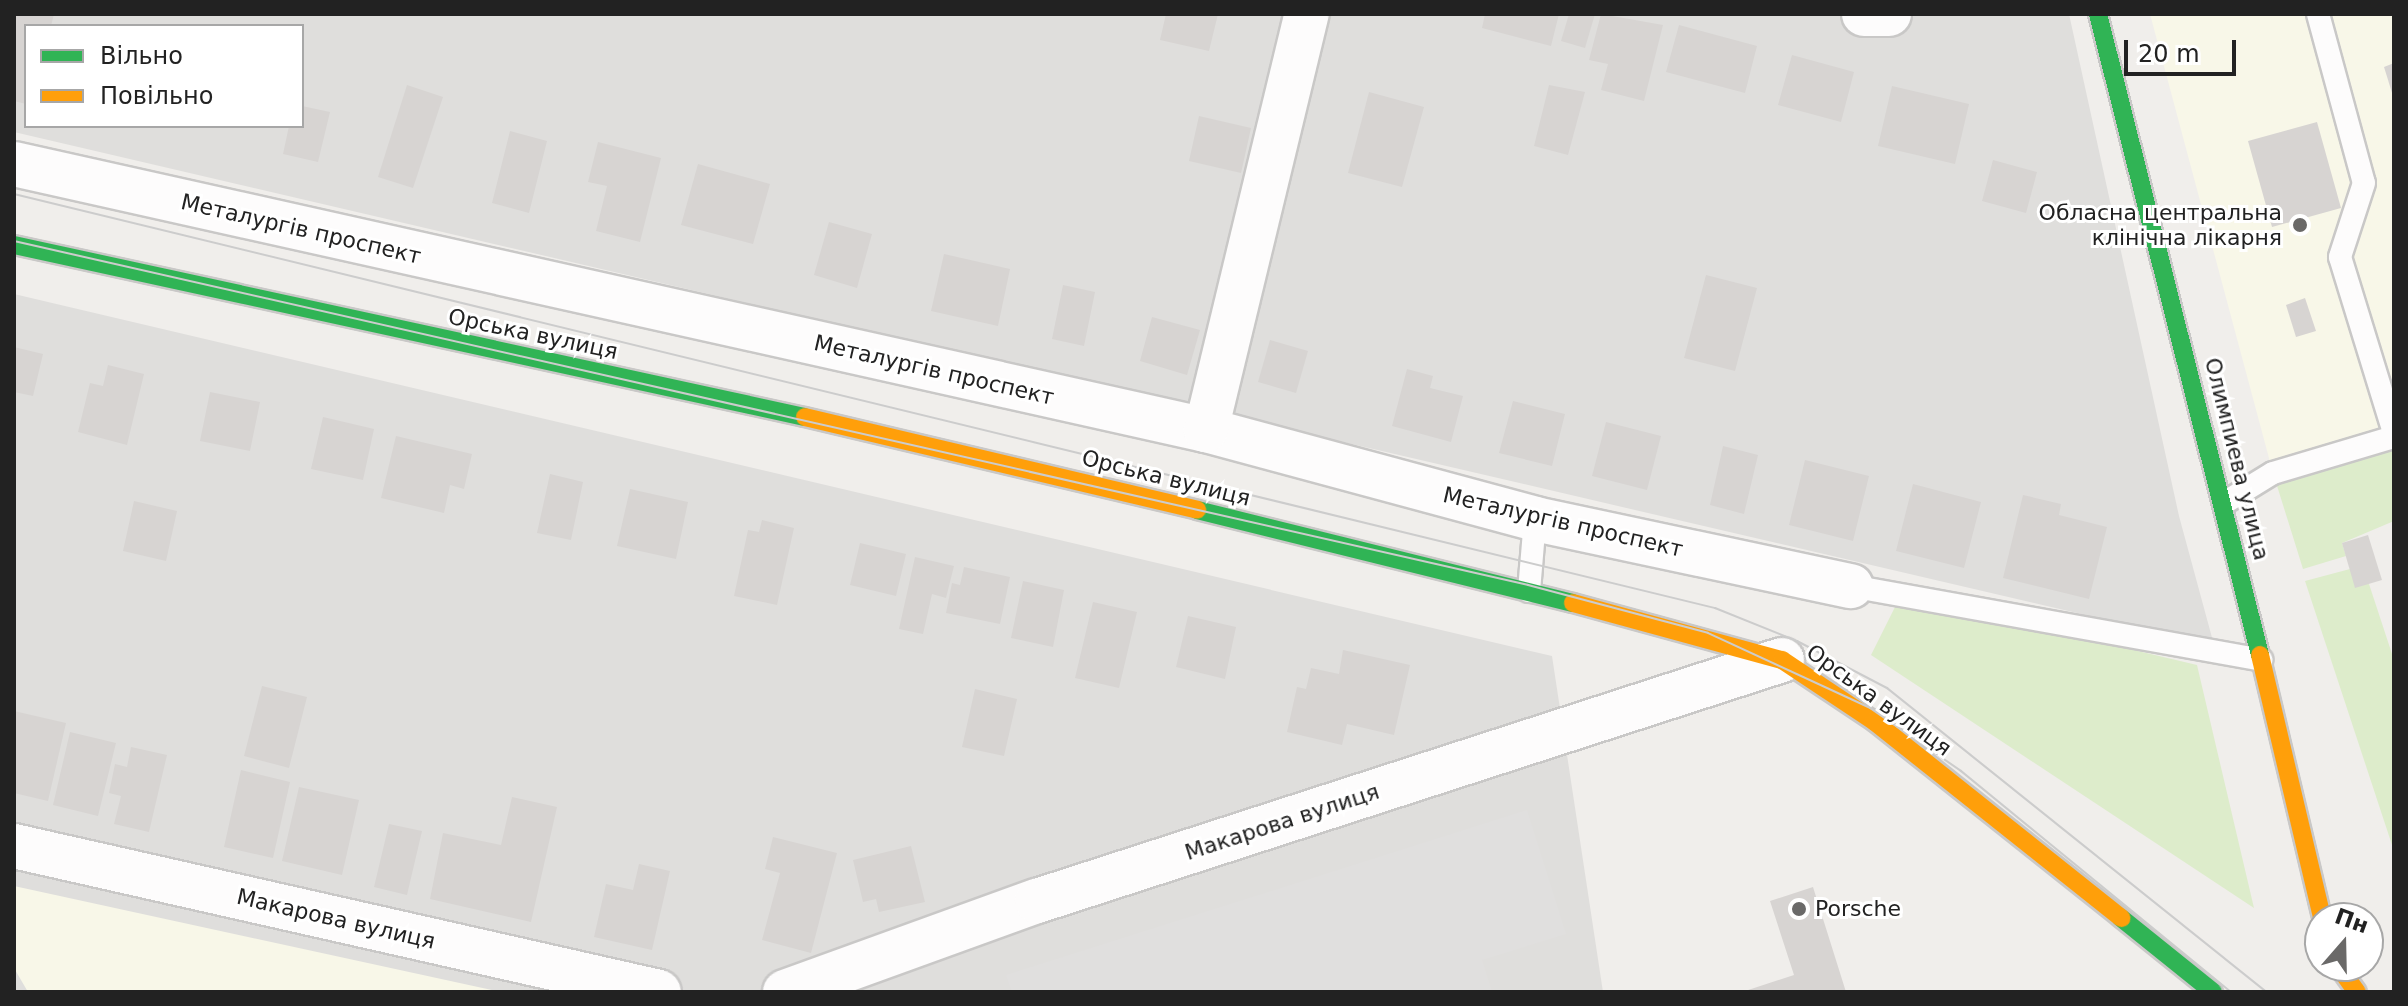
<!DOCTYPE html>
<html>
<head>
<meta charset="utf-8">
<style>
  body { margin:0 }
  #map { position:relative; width:2408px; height:1006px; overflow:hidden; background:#f0eeeb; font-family:"DejaVu Sans",sans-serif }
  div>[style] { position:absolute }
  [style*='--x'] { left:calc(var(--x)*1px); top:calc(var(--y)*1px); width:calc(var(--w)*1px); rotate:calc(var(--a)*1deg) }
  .residential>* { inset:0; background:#dfdedc }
  .education>* { inset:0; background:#f8f7e8 }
  .grass>* { inset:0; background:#ddeccb }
  .parking>* { inset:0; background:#e0dfde }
  .building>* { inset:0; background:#d7d4d2 }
  .roads { filter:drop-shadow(2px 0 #c9c8c7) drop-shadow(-2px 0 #c9c8c7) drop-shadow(0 2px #c9c8c7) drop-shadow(0 -2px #c9c8c7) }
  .lane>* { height:22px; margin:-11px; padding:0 11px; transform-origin:11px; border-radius:11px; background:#fdfcfc }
  .street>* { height:44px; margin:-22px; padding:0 22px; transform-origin:22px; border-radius:22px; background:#fdfcfc }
  .fast>* { height:18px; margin:-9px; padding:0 9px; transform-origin:9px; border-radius:9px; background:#30b455 }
  .slow>* { height:18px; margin:-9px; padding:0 9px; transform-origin:9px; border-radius:9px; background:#ff9f0a }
  .tram>* { height:2px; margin:-1px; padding:0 1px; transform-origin:1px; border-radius:1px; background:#ccc }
  .dots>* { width:22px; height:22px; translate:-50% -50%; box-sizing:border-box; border:4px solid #fff; border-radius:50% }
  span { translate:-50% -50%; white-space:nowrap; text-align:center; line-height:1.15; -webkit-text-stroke:6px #fff; paint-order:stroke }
  .poi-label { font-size:22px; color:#222 }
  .right { translate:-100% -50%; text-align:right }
  .left { translate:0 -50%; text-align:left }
  .street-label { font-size:22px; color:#222 }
  .frame { position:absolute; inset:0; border:16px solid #222; pointer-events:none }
  .legend { position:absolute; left:24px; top:24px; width:280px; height:104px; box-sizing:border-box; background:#fff; border:2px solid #a7a7a7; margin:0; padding:10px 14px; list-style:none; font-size:24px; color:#222 }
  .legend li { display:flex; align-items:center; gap:16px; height:40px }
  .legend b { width:40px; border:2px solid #a7a7a7 }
  .north { position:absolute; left:2304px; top:902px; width:80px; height:80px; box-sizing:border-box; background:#fff; border:2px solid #a7a7a7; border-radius:50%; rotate:20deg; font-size:22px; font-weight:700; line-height:32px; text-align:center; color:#222 }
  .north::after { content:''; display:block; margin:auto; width:28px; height:36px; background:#6a6968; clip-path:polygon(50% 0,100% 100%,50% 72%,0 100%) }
  .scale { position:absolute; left:2124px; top:40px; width:112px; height:36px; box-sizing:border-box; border:4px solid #222; border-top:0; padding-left:10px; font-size:24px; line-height:28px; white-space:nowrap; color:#222; -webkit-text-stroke:6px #fff; paint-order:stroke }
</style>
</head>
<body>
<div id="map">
  <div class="residential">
    <i style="clip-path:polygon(evenodd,14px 14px,2069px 14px,2179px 516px,2214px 645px,14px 132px,14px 14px,26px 26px,302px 26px,302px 126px,26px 126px,26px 26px)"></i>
    <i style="clip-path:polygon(14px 294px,1552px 656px,1603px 992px,14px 992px)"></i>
  </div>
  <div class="education">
    <i style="clip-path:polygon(2150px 14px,2394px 14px,2394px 437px,2273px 473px)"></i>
    <i style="clip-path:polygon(14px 886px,501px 992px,28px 992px,14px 968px)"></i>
  </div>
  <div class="grass">
    <i style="clip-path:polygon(2394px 437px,2394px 521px,2342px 543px,2346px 556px,2303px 569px,2273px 473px)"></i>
    <i style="clip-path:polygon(2350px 569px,2369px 584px,2394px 660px,2394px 851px,2305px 581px)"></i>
    <i style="clip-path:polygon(1901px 595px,2197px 665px,2254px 908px,1871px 655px)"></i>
  </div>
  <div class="parking">
    <i style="clip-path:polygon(1527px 810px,1566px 934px,1482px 960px,1492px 992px,1012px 992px,1006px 975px)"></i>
  </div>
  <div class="building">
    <i style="clip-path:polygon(14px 14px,54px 14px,51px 26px,26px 26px,26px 104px,14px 101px)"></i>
    <i style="clip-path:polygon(1166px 14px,1218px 14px,1209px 51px,1160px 40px)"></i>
    <i style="clip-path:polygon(1485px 14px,1559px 14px,1551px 46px,1482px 28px)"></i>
    <i style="clip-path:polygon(1569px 14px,1595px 14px,1585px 48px,1561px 41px)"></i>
    <i style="clip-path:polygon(1601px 14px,1663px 25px,1644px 101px,1601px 90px,1608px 64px,1589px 60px)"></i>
    <i style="clip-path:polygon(1679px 25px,1757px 46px,1745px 93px,1666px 72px)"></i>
    <i style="clip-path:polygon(1792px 55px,1854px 72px,1841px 122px,1778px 105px)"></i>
    <i style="clip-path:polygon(2394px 63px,2394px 96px,2393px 96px,2384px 67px)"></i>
    <i style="clip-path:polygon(407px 85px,443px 97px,413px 188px,378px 177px)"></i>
    <i style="clip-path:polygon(1549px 85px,1585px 92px,1568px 155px,1534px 146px)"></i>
    <i style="clip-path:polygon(1892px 86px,1969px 104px,1955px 164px,1878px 146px)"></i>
    <i style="clip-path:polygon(1369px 92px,1424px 107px,1402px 187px,1348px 173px)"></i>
    <i style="clip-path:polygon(302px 106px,330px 112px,318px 162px,283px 154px,289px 126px,302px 126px)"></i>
    <i style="clip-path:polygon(1199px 116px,1251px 128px,1241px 173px,1189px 161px)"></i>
    <i style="clip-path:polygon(2317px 122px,2341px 208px,2272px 227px,2248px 141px)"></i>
    <i style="clip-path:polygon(510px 131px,547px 141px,529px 213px,492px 203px)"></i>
    <i style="clip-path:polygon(598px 142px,661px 158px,640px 242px,596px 231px,607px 186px,588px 182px)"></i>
    <i style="clip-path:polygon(1993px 160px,2037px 172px,2026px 213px,1982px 201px)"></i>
    <i style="clip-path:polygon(698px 164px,770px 184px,753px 244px,681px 225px)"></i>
    <i style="clip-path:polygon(829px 222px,872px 234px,857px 288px,814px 275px)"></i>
    <i style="clip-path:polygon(944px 254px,1010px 269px,998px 326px,931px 311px)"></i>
    <i style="clip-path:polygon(1706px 275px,1757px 288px,1735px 371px,1684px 358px)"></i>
    <i style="clip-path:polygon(1063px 285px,1095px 292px,1084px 346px,1052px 339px)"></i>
    <i style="clip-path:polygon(2305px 298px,2316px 331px,2296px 337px,2286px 305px)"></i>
    <i style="clip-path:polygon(1152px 317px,1200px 330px,1187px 375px,1140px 361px)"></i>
    <i style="clip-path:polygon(1270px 340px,1308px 351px,1296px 393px,1258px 382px)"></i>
    <i style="clip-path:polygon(14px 347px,43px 354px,33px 396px,14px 392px)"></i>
    <i style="clip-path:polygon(108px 365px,144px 374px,127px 445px,78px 432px,90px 383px,103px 386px)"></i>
    <i style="clip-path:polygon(1407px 369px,1433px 376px,1430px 388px,1463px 396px,1451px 442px,1392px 426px)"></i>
    <i style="clip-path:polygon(210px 392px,260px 402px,250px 451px,200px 441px)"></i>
    <i style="clip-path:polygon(1513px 401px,1565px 414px,1552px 466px,1499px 453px)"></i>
    <i style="clip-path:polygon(323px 417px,374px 429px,363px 480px,311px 469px)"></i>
    <i style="clip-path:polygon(1606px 422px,1661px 436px,1647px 490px,1592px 476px)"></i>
    <i style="clip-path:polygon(396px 436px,472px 454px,464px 489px,450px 485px,444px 513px,381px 498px)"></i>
    <i style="clip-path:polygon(1723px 446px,1758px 455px,1744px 514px,1710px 505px)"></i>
    <i style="clip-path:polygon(1805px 460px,1869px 476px,1853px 541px,1789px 525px)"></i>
    <i style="clip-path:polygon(550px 474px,583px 482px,571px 540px,537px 533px)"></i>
    <i style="clip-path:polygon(1913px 484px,1981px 502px,1964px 568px,1896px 551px)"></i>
    <i style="clip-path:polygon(630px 489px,688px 502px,676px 559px,617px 546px)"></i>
    <i style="clip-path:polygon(2023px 495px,2061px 504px,2059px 515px,2107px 527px,2089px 599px,2003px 578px)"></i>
    <i style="clip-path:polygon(134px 501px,177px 511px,166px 561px,123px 551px)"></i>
    <i style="clip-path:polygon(762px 520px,794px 528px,777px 605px,734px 596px,748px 530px,759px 532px)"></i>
    <i style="clip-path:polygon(2368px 535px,2382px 580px,2355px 588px,2342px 543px)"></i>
    <i style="clip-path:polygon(860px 543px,906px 554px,896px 596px,850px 585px)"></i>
    <i style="clip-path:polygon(915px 557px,954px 566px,946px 598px,932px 594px,923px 634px,899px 629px)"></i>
    <i style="clip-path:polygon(964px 567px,1010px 577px,1000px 624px,946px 613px,952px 583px,960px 585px)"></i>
    <i style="clip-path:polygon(1023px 581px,1064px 590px,1053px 647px,1011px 638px)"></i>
    <i style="clip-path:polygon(1093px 602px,1137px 612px,1119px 688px,1075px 678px)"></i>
    <i style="clip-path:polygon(1188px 616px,1236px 627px,1225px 679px,1176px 667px)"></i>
    <i style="clip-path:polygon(1343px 650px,1410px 665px,1394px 735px,1347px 724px,1342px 745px,1287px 732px,1297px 687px,1306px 689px,1311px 668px,1339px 674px)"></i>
    <i style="clip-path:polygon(262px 686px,307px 697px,289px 768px,244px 756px)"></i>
    <i style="clip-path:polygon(975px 689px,1017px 699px,1004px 756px,962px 747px)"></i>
    <i style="clip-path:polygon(14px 711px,66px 723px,48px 801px,14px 793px)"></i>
    <i style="clip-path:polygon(70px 732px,116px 743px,98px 816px,53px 805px)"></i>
    <i style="clip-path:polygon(131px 747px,167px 755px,149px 832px,114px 824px,121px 796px,109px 793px,115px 764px,127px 767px)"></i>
    <i style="clip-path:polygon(241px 770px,290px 782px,273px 858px,224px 847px)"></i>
    <i style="clip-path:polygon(299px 787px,359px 800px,342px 875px,282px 861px)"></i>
    <i style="clip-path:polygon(512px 797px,557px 807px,531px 922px,430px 899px,443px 833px,501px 845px)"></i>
    <i style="clip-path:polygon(389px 824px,422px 831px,407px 895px,374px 887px)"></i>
    <i style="clip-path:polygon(773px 837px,837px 853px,811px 953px,762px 940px,780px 873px,765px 869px)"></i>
    <i style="clip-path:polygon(911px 846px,925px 902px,879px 912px,876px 899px,863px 902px,853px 860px)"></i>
    <i style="clip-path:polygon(639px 864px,670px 871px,652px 950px,594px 937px,606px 884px,633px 890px)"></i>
    <i style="clip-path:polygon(1813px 887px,1846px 992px,1742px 992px,1794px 975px,1770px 901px)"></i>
  </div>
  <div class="roads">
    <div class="lane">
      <i style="--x:2318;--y:14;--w:175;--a:74.8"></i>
      <i style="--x:2364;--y:183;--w:78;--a:108"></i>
      <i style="--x:2340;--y:257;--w:183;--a:72.9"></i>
      <i style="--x:2224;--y:503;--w:57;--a:-31.5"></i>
      <i style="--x:2273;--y:473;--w:126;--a:-16.6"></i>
      <i style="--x:1851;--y:586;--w:417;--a:10.2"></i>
      <i style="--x:1529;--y:591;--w:72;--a:-85.2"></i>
    </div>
    <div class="street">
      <i style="--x:1864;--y:14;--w:25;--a:0"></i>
      <i style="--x:14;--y:164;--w:1221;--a:12.58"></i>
      <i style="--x:1206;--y:430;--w:341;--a:15.1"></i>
      <i style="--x:1535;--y:519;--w:323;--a:12"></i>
      <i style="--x:1206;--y:430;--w:428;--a:-76.4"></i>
      <i style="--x:14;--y:846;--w:661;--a:12.75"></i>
      <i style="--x:785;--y:992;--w:268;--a:-19.9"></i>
      <i style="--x:1037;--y:901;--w:783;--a:-17.93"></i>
    </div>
    <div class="fast">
      <i style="--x:2098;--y:14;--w:661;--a:75.82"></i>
      <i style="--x:14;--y:245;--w:809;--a:12.27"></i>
      <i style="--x:1197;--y:510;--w:387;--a:13.9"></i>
      <i style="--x:2121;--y:918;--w:118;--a:38.8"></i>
    </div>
    <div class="slow">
      <i style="--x:805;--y:417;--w:403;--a:13.3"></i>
      <i style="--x:1573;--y:603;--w:217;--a:15.3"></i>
      <i style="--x:1782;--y:660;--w:112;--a:33.7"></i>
      <i style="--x:1875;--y:722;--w:315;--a:38.5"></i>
      <i style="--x:2260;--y:655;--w:270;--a:76.7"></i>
      <i style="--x:2338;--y:966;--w:32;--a:54"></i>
    </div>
  </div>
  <div class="tram">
    <i style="--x:14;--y:194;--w:1751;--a:13.68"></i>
    <i style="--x:1715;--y:608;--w:88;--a:21.9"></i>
    <i style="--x:1797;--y:641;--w:102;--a:27.6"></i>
    <i style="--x:1887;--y:688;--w:487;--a:38.7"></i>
    <i style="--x:14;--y:241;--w:1553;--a:12.8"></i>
    <i style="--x:1528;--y:585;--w:186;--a:14.9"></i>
    <i style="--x:1708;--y:633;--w:179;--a:24.8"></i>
    <i style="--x:1870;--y:708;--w:111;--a:34.7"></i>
    <i style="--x:1961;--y:771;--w:349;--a:39.3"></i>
  </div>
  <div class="dots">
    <i style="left:2300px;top:225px;background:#6a6968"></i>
    <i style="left:1799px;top:909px;background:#6a6968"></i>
  </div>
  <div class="poi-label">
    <span class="right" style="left:2282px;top:225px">Обласна центральна<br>клінічна лікарня</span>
    <span class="left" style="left:1815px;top:909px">Porsche</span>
  </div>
  <div class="street-label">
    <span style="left:301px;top:229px;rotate:13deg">Металургів проспект</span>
    <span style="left:533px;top:334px;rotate:12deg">Орська вулиця</span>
    <span style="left:934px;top:370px;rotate:13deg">Металургів проспект</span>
    <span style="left:2237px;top:459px;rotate:76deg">Олимпиева улица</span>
    <span style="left:1166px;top:478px;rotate:14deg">Орська вулиця</span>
    <span style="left:1563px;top:522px;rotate:13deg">Металургів проспект</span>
    <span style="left:1879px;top:700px;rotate:36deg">Орська вулиця</span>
    <span style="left:1282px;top:822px;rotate:-18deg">Макарова вулиця</span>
    <span style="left:336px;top:919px;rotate:13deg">Макарова вулиця</span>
  </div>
  <div class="frame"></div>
  <ul class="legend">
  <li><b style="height:10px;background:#30b455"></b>Вільно</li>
  <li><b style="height:10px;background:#ff9f0a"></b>Повільно</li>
  </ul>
  <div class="north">Пн</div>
  <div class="scale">20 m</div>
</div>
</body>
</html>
